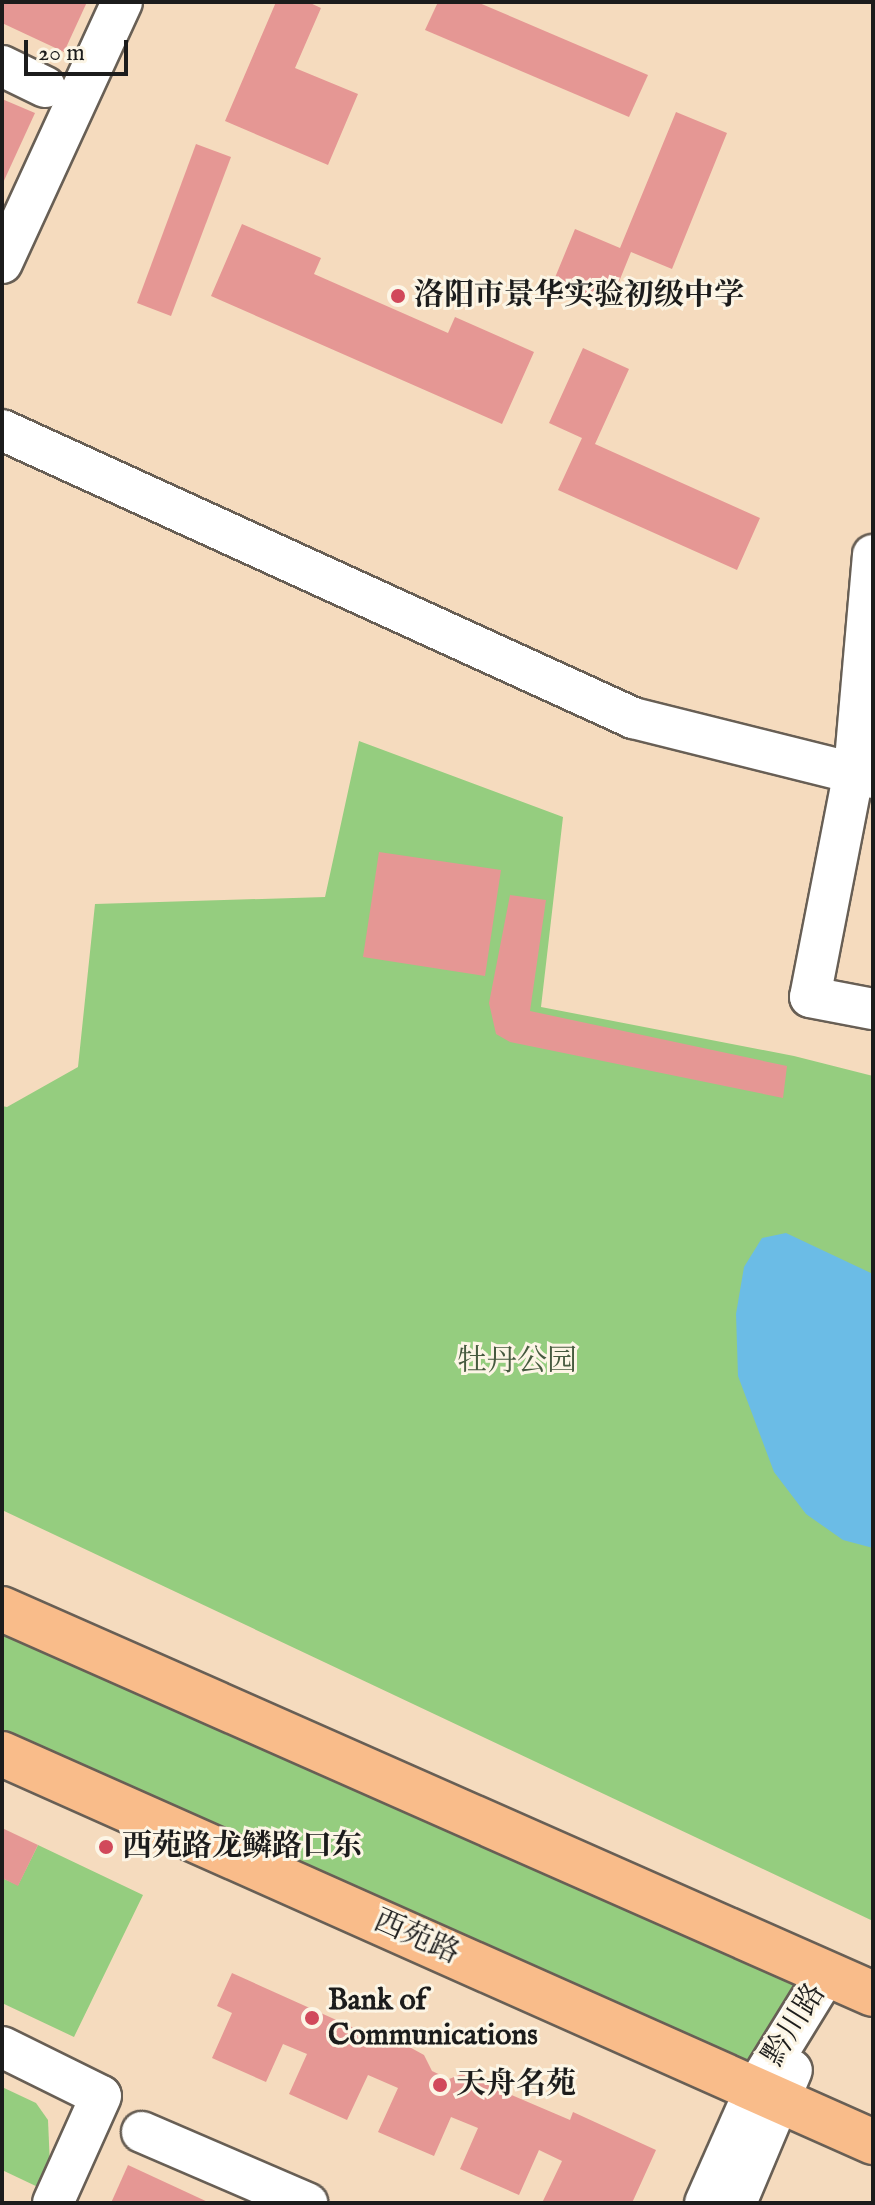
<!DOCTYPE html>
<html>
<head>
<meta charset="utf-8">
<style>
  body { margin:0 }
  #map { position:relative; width:875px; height:2205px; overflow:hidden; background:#f5dbbe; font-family:"IM FELL English","Noto Serif SC",serif }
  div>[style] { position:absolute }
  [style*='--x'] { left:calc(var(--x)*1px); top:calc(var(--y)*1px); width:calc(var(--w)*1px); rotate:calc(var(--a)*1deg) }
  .green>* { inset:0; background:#95cd7f }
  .water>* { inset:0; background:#6bbce6 }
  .building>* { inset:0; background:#e59794 }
  .roads { filter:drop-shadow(2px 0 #685f55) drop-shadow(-2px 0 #685f55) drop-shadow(0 2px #685f55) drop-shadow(0 -2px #685f55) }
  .minor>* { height:40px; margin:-20px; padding:0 20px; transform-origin:20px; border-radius:20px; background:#fff }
  .major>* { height:44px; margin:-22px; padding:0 22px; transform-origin:22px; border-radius:22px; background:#f9bc8a }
  .dots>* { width:22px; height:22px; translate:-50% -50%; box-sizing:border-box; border:4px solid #fcf5e5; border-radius:50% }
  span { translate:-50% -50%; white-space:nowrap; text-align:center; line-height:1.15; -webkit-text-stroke:6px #fcf5e5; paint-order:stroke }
  .poi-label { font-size:30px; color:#1c1c1c; font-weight:700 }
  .left { translate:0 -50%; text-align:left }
  .park-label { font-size:30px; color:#465a3f }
  .street-label { font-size:30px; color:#1c1c1c }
  .frame { position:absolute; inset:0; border:4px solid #1c1c1c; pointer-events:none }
  .scale { position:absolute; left:24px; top:40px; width:104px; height:36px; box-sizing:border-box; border:4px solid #1c1c1c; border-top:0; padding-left:10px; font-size:24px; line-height:28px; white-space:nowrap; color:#1c1c1c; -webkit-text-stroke:6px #fcf5e5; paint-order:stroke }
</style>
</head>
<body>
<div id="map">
  <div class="green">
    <i style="clip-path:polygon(359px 741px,563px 817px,541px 1007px,794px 1056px,873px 1076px,873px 1921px,2px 1510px,2px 1106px,7px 1107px,78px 1067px,95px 904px,325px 897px)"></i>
    <i style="clip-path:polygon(2px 1633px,789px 1980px,798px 1987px,760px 2072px,2px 1733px)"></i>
    <i style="clip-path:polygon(38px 1845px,143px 1895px,74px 2037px,2px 2003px,2px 1878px,18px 1885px)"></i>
    <i style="clip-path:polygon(2px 2087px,36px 2103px,48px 2120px,50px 2166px,40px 2188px,2px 2170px)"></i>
  </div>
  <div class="water">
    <i style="clip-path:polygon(786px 1233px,873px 1274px,873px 1548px,843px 1540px,806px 1514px,774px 1472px,738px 1376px,736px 1314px,744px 1267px,762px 1238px)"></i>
  </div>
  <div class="building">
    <i style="clip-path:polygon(2px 2px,87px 2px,64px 52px,2px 23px)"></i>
    <i style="clip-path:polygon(276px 2px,308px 2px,321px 8px,295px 68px,358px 94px,328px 165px,225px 121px)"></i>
    <i style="clip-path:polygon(438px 2px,477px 2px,648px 75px,629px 117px,425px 30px)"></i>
    <i style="clip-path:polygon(2px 99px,35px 113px,2px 185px)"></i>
    <i style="clip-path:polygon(676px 112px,727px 133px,672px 269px,631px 252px,610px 304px,554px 280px,575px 229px,620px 248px)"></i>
    <i style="clip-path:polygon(196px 144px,231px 157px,171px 316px,137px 303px)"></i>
    <i style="clip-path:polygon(242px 224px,321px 258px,314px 274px,448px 333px,455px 317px,534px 352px,502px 424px,211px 296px)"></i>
    <i style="clip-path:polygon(583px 348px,629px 369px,595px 444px,760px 518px,737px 570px,558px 490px,582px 438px,549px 423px)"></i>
    <i style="clip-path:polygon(379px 852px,501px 870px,485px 976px,363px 957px)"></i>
    <i style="clip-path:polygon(510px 895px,546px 900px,530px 1011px,787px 1066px,783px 1098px,510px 1042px,496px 1034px,489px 1003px)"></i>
    <i style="clip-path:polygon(2px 1828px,38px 1845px,18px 1886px,2px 1878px)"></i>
    <i style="clip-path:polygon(232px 1973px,372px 2036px,384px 2033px,424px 2055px,432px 2071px,449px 2079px,462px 2074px,570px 2120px,573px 2112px,656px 2150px,632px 2203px,542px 2203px,562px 2161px,539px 2150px,519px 2195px,460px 2169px,478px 2128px,451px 2117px,434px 2156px,378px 2132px,398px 2088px,368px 2075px,347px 2120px,289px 2094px,307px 2054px,283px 2044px,266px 2082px,212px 2058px,232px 2013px,217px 2006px)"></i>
    <i style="clip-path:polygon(128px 2165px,210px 2203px,111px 2203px)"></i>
  </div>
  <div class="roads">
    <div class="minor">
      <i style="--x:2;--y:66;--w:48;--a:26"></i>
      <i style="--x:2;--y:263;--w:287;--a:-65.3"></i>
      <i style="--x:2;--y:430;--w:694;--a:24.53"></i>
      <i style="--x:633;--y:718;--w:247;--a:14"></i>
      <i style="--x:873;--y:555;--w:217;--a:95"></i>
      <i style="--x:854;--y:771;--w:230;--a:101"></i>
      <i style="--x:810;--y:997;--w:64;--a:10.8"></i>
      <i style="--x:2;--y:2047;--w:110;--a:26.3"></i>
      <i style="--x:101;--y:2096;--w:117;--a:114.2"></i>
      <i style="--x:142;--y:2132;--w:180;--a:23.3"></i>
      <i style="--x:705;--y:2203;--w:126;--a:-66.1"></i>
      <i style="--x:756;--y:2088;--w:134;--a:-58.4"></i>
      <i style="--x:736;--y:2203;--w:144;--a:-67.2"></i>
    </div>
    <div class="major">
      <i style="--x:2;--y:1609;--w:952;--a:23.85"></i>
      <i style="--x:2;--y:1754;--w:954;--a:24.01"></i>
    </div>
  </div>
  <div class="dots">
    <i style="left:398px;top:296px;background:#d1495b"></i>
    <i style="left:106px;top:1847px;background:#d1495b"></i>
    <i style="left:312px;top:2018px;background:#d1495b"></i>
    <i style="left:440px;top:2085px;background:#d1495b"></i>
  </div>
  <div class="poi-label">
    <span class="left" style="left:414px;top:296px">洛阳市景华实验初级中学</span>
    <span class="left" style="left:122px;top:1847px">西苑路龙鳞路口东</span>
    <span class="left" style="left:328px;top:2018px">Bank of<br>Communications</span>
    <span class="left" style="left:456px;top:2085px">天舟名苑</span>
  </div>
  <div class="park-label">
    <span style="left:517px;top:1362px">牡丹公园</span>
  </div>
  <div class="street-label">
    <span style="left:416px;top:1938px;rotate:24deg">西苑路</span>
    <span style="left:795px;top:2025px;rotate:-58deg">黔川路</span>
  </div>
  <div class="frame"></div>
  <div class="scale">20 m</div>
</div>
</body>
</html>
